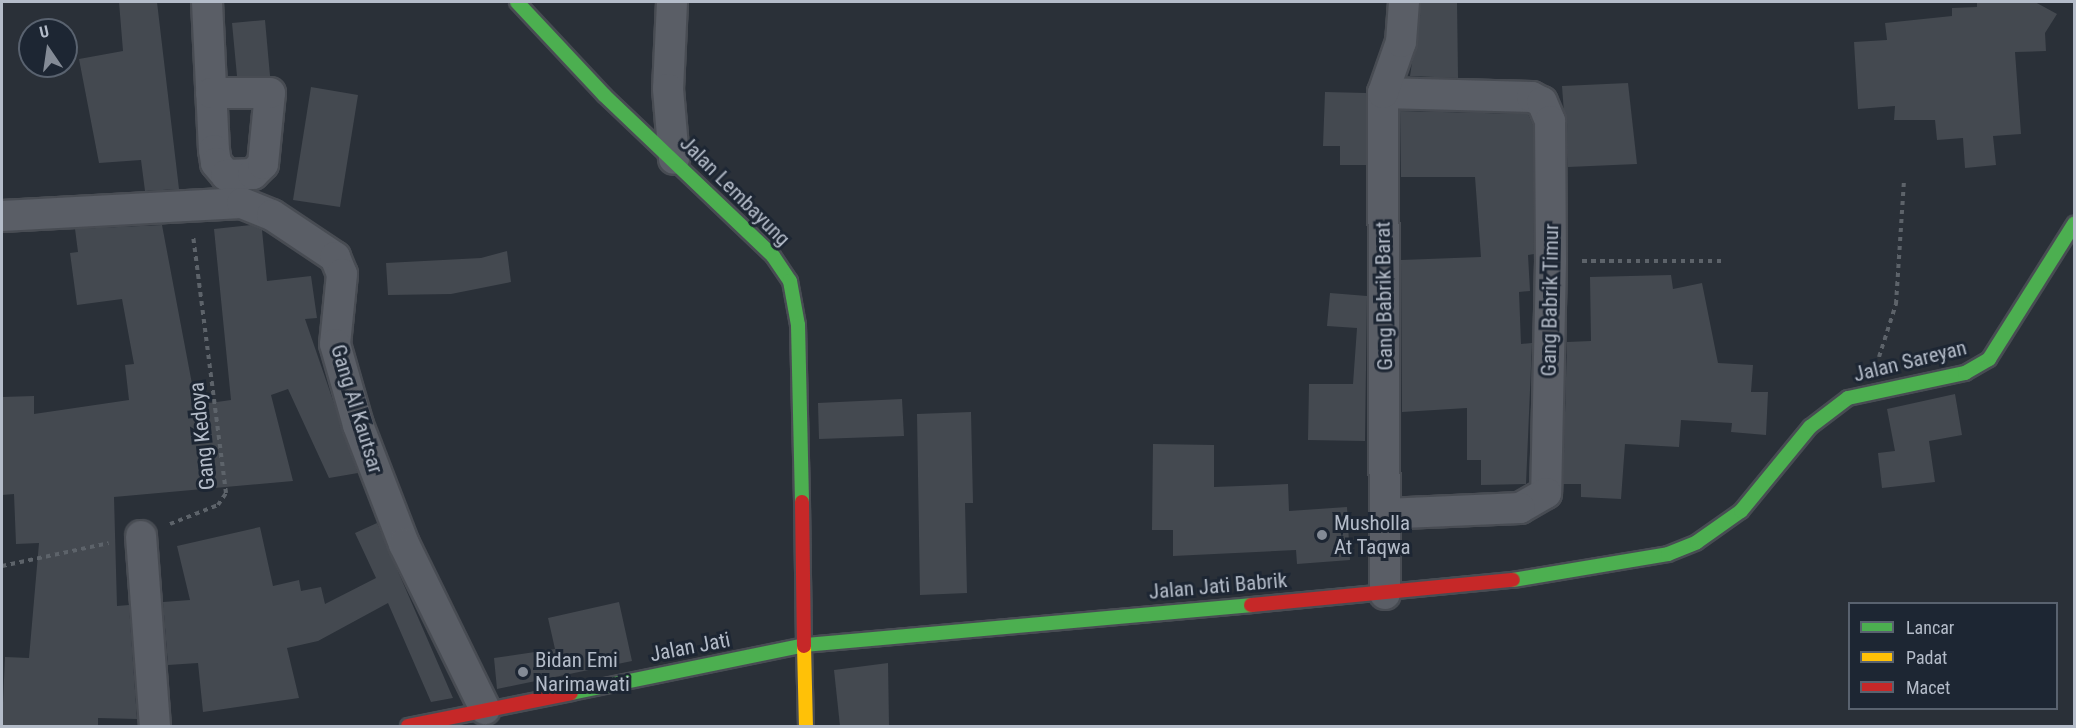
<!DOCTYPE html>
<html>
<head>
<meta charset="utf-8">
<style>
  body { margin:0 }
  #map { position:relative; width:2076px; height:728px; overflow:hidden; background:#2a3038; font-family:"Roboto Condensed",sans-serif }
  div>[style] { position:absolute }
  [style*='--x'] { left:calc(var(--x)*1px); top:calc(var(--y)*1px); width:calc(var(--w)*1px); rotate:calc(var(--a)*1deg) }
  .building>* { inset:0; background:#444950 }
  .path>* { height:4px; margin-top:-2px; transform-origin:0; background:repeating-linear-gradient(90deg,#5d636a 0 4.5px,transparent 0 9px) }
  .roads { filter:drop-shadow(2px 0 #484c53) drop-shadow(-2px 0 #484c53) drop-shadow(0 2px #484c53) drop-shadow(0 -2px #484c53) }
  .street>* { height:30px; margin:-15px; padding:0 15px; transform-origin:15px; border-radius:15px; background:#5a5e66 }
  .fast>* { height:14px; margin:-7px; padding:0 7px; transform-origin:7px; border-radius:7px; background:#4caf50 }
  .slow>* { height:14px; margin:-7px; padding:0 7px; transform-origin:7px; border-radius:7px; background:#ffc107 }
  .jam>* { height:14px; margin:-7px; padding:0 7px; transform-origin:7px; border-radius:7px; background:#c62828 }
  .dots>* { width:16px; height:16px; translate:-50% -50%; box-sizing:border-box; border:3px solid #1d2633; border-radius:50% }
  span { translate:-50% -50%; white-space:nowrap; text-align:center; line-height:1.15; -webkit-text-stroke:6px #1d2633; paint-order:stroke }
  .street-label { font-size:21px; color:#b4bcc9 }
  .poi-label { font-size:21px; color:#b4bcc9 }
  .left { translate:0 -50%; text-align:left }
  .frame { position:absolute; inset:0; border:3px solid #b4bcc9; pointer-events:none }
  .legend { position:absolute; left:1848px; top:602px; width:210px; height:108px; box-sizing:border-box; background:#1d2633; border:2px solid #59626f; margin:0; padding:8px 10px; list-style:none; font-size:18px; color:#b4bcc9 }
  .legend li { display:flex; align-items:center; gap:12px; height:30px }
  .legend b { width:30px; border:2px solid #59626f }
  .north { position:absolute; left:18px; top:18px; width:60px; height:60px; box-sizing:border-box; background:#1d2633; border:2px solid #59626f; border-radius:50%; rotate:347deg; font-size:16px; font-weight:700; line-height:24px; text-align:center; color:#b4bcc9 }
  .north::after { content:''; display:block; margin:auto; width:21px; height:27px; background:#848b96; clip-path:polygon(50% 0,100% 100%,50% 72%,0 100%) }
</style>
</head>
<body>
<div id="map">
  <div class="building">
    <i style="clip-path:polygon(119px 2px,157px 2px,179px 189px,145px 191px,141px 160px,99px 163px,79px 59px,123px 51px)"></i>
    <i style="clip-path:polygon(1421px 2px,1457px 2px,1458px 78px,1410px 76px)"></i>
    <i style="clip-path:polygon(1977px 2px,2035px 2px,2057px 14px,2045px 33px,2046px 51px,2015px 52px,2021px 134px,1993px 136px,1996px 165px,1965px 168px,1963px 138px,1937px 140px,1935px 120px,1894px 120px,1895px 106px,1858px 109px,1854px 42px,1887px 40px,1885px 23px,1952px 16px,1952px 8px,1977px 7px)"></i>
    <i style="clip-path:polygon(265px 20px,270px 76px,237px 76px,232px 23px)"></i>
    <i style="clip-path:polygon(1628px 83px,1637px 164px,1568px 167px,1562px 86px)"></i>
    <i style="clip-path:polygon(311px 87px,358px 95px,340px 207px,293px 200px)"></i>
    <i style="clip-path:polygon(1325px 92px,1366px 93px,1366px 165px,1340px 165px,1340px 146px,1323px 146px)"></i>
    <i style="clip-path:polygon(1400px 111px,1528px 114px,1533px 125px,1534px 254px,1528px 255px,1530px 291px,1519px 292px,1521px 344px,1532px 343px,1526px 484px,1481px 485px,1481px 460px,1467px 460px,1467px 408px,1402px 412px,1401px 260px,1481px 257px,1475px 177px,1401px 177px)"></i>
    <i style="clip-path:polygon(162px 225px,196px 405px,231px 400px,214px 229px,251px 225px,262px 230px,267px 281px,311px 276px,317px 318px,305px 319px,358px 473px,329px 478px,288px 389px,271px 395px,293px 481px,114px 497px,117px 606px,129px 605px,137px 719px,98px 718px,98px 726px,2px 726px,5px 657px,29px 658px,39px 543px,16px 544px,14px 494px,2px 495px,2px 397px,34px 396px,34px 414px,129px 400px,125px 365px,134px 364px,122px 299px,77px 305px,70px 253px,78px 252px,75px 229px)"></i>
    <i style="clip-path:polygon(507px 251px,511px 282px,451px 294px,388px 295px,386px 263px,481px 258px)"></i>
    <i style="clip-path:polygon(1671px 275px,1673px 289px,1702px 283px,1718px 363px,1753px 365px,1751px 392px,1768px 392px,1766px 435px,1731px 432px,1732px 423px,1681px 420px,1679px 447px,1625px 444px,1621px 499px,1581px 497px,1581px 484px,1563px 484px,1567px 342px,1591px 341px,1590px 277px)"></i>
    <i style="clip-path:polygon(1330px 293px,1367px 296px,1365px 441px,1308px 440px,1309px 384px,1353px 384px,1357px 328px,1327px 326px)"></i>
    <i style="clip-path:polygon(1955px 394px,1962px 435px,1929px 441px,1935px 482px,1882px 488px,1878px 453px,1895px 451px,1887px 409px)"></i>
    <i style="clip-path:polygon(902px 399px,904px 436px,819px 439px,818px 403px)"></i>
    <i style="clip-path:polygon(971px 412px,973px 503px,965px 503px,967px 593px,920px 595px,917px 414px)"></i>
    <i style="clip-path:polygon(1153px 444px,1214px 445px,1214px 487px,1288px 484px,1289px 511px,1347px 507px,1350px 560px,1297px 564px,1296px 550px,1173px 556px,1173px 530px,1152px 530px)"></i>
    <i style="clip-path:polygon(377px 523px,453px 698px,431px 702px,388px 603px,318px 641px,287px 648px,299px 698px,203px 712px,198px 663px,168px 665px,163px 602px,190px 600px,177px 546px,260px 527px,273px 586px,299px 580px,301px 591px,321px 587px,325px 604px,376px 578px,355px 533px)"></i>
    <i style="clip-path:polygon(619px 602px,632px 661px,497px 689px,494px 658px,555px 649px,548px 618px)"></i>
    <i style="clip-path:polygon(888px 663px,889px 726px,840px 726px,834px 670px)"></i>
  </div>
  <div class="path">
    <i style="--x:1582;--y:261;--w:139;--a:0"></i>
    <i style="--x:1879;--y:357;--w:56;--a:-72.2"></i>
    <i style="--x:1896;--y:304;--w:124;--a:-86.3"></i>
    <i style="--x:170;--y:524;--w:52;--a:-21.6"></i>
    <i style="--x:218;--y:505;--w:14;--a:-56"></i>
    <i style="--x:226;--y:493;--w:259;--a:-97.3"></i>
    <i style="--x:2;--y:566;--w:109;--a:-12.1"></i>
  </div>
  <div class="roads">
    <div class="street">
      <i style="--x:207;--y:2;--w:148;--a:87.3"></i>
      <i style="--x:214;--y:150;--w:13;--a:81"></i>
      <i style="--x:216;--y:163;--w:16;--a:50"></i>
      <i style="--x:226;--y:175;--w:27;--a:-2"></i>
      <i style="--x:253;--y:174;--w:14;--a:-45"></i>
      <i style="--x:263;--y:164;--w:71;--a:-84.4"></i>
      <i style="--x:270;--y:93;--w:59;--a:180"></i>
      <i style="--x:672;--y:2;--w:87;--a:92.6"></i>
      <i style="--x:668;--y:89;--w:70;--a:85.1"></i>
      <i style="--x:1383;--y:93;--w:149;--a:1.5"></i>
      <i style="--x:1532;--y:97;--w:11;--a:27"></i>
      <i style="--x:1542;--y:102;--w:21;--a:67"></i>
      <i style="--x:1550;--y:121;--w:140;--a:89.6"></i>
      <i style="--x:1551;--y:261;--w:232;--a:91.2"></i>
      <i style="--x:1546;--y:493;--w:30;--a:150"></i>
      <i style="--x:1520;--y:508;--w:135;--a:177.5"></i>
      <i style="--x:2;--y:216;--w:240;--a:-3.1"></i>
      <i style="--x:242;--y:203;--w:32;--a:22"></i>
      <i style="--x:272;--y:215;--w:76;--a:33.7"></i>
      <i style="--x:335;--y:257;--w:18;--a:68"></i>
      <i style="--x:342;--y:274;--w:70;--a:95.7"></i>
      <i style="--x:335;--y:344;--w:84;--a:74.1"></i>
      <i style="--x:358;--y:425;--w:128;--a:68.9"></i>
      <i style="--x:404;--y:544;--w:184;--a:63.9"></i>
      <i style="--x:141;--y:536;--w:191;--a:85.8"></i>
      <i style="--x:1385;--y:594;--w:501;--a:-90.23"></i>
      <i style="--x:1383;--y:93;--w:54;--a:-70.6"></i>
      <i style="--x:1401;--y:42;--w:40;--a:-85.7"></i>
    </div>
    <div class="fast">
      <i style="--x:517;--y:2;--w:127;--a:46.9"></i>
      <i style="--x:604;--y:95;--w:233;--a:43.6"></i>
      <i style="--x:773;--y:256;--w:30;--a:56"></i>
      <i style="--x:790;--y:281;--w:45;--a:79.7"></i>
      <i style="--x:798;--y:325;--w:177;--a:88.7"></i>
      <i style="--x:1513;--y:580;--w:157;--a:-9.5"></i>
      <i style="--x:1668;--y:554;--w:31;--a:-22"></i>
      <i style="--x:1697;--y:542;--w:54;--a:-35.2"></i>
      <i style="--x:1741;--y:511;--w:109;--a:-50.6"></i>
      <i style="--x:1810;--y:427;--w:48;--a:-37.3"></i>
      <i style="--x:1848;--y:398;--w:120;--a:-12.1"></i>
      <i style="--x:1965;--y:373;--w:28;--a:-30"></i>
      <i style="--x:1989;--y:359;--w:160;--a:-57.8"></i>
      <i style="--x:571;--y:693;--w:239;--a:-11.6"></i>
      <i style="--x:805;--y:645;--w:448;--a:-5.1"></i>
    </div>
    <div class="slow">
      <i style="--x:804;--y:646;--w:80;--a:88.6"></i>
    </div>
    <div class="jam">
      <i style="--x:802;--y:502;--w:144;--a:89.2"></i>
      <i style="--x:1251;--y:605;--w:263;--a:-5.5"></i>
      <i style="--x:408;--y:726;--w:166;--a:-11.4"></i>
    </div>
  </div>
  <div class="dots">
    <i style="left:1322px;top:535px;background:#848b96"></i>
    <i style="left:523px;top:672px;background:#848b96"></i>
  </div>
  <div class="street-label">
    <span style="left:735px;top:191px;rotate:45deg">Jalan Lembayung</span>
    <span style="left:1384px;top:296px;rotate:-91deg">Gang Babrik Barat</span>
    <span style="left:1550px;top:300px;rotate:-89deg">Gang Babrik Timur</span>
    <span style="left:1910px;top:361px;rotate:-14deg">Jalan Sareyan</span>
    <span style="left:357px;top:409px;rotate:73deg">Gang Al Kautsar</span>
    <span style="left:202px;top:436px;rotate:-96deg">Gang Kedoya</span>
    <span style="left:1218px;top:586px;rotate:-5deg">Jalan Jati Babrik</span>
    <span style="left:690px;top:647px;rotate:-11deg">Jalan Jati</span>
  </div>
  <div class="poi-label">
    <span class="left" style="left:1334px;top:535px">Musholla<br>At Taqwa</span>
    <span class="left" style="left:535px;top:672px">Bidan Emi<br>Narimawati</span>
  </div>
  <div class="frame"></div>
  <ul class="legend">
  <li><b style="height:8px;background:#4caf50"></b>Lancar</li>
  <li><b style="height:8px;background:#ffc107"></b>Padat</li>
  <li><b style="height:8px;background:#c62828"></b>Macet</li>
  </ul>
  <div class="north">U</div>
</div>
</body>
</html>
